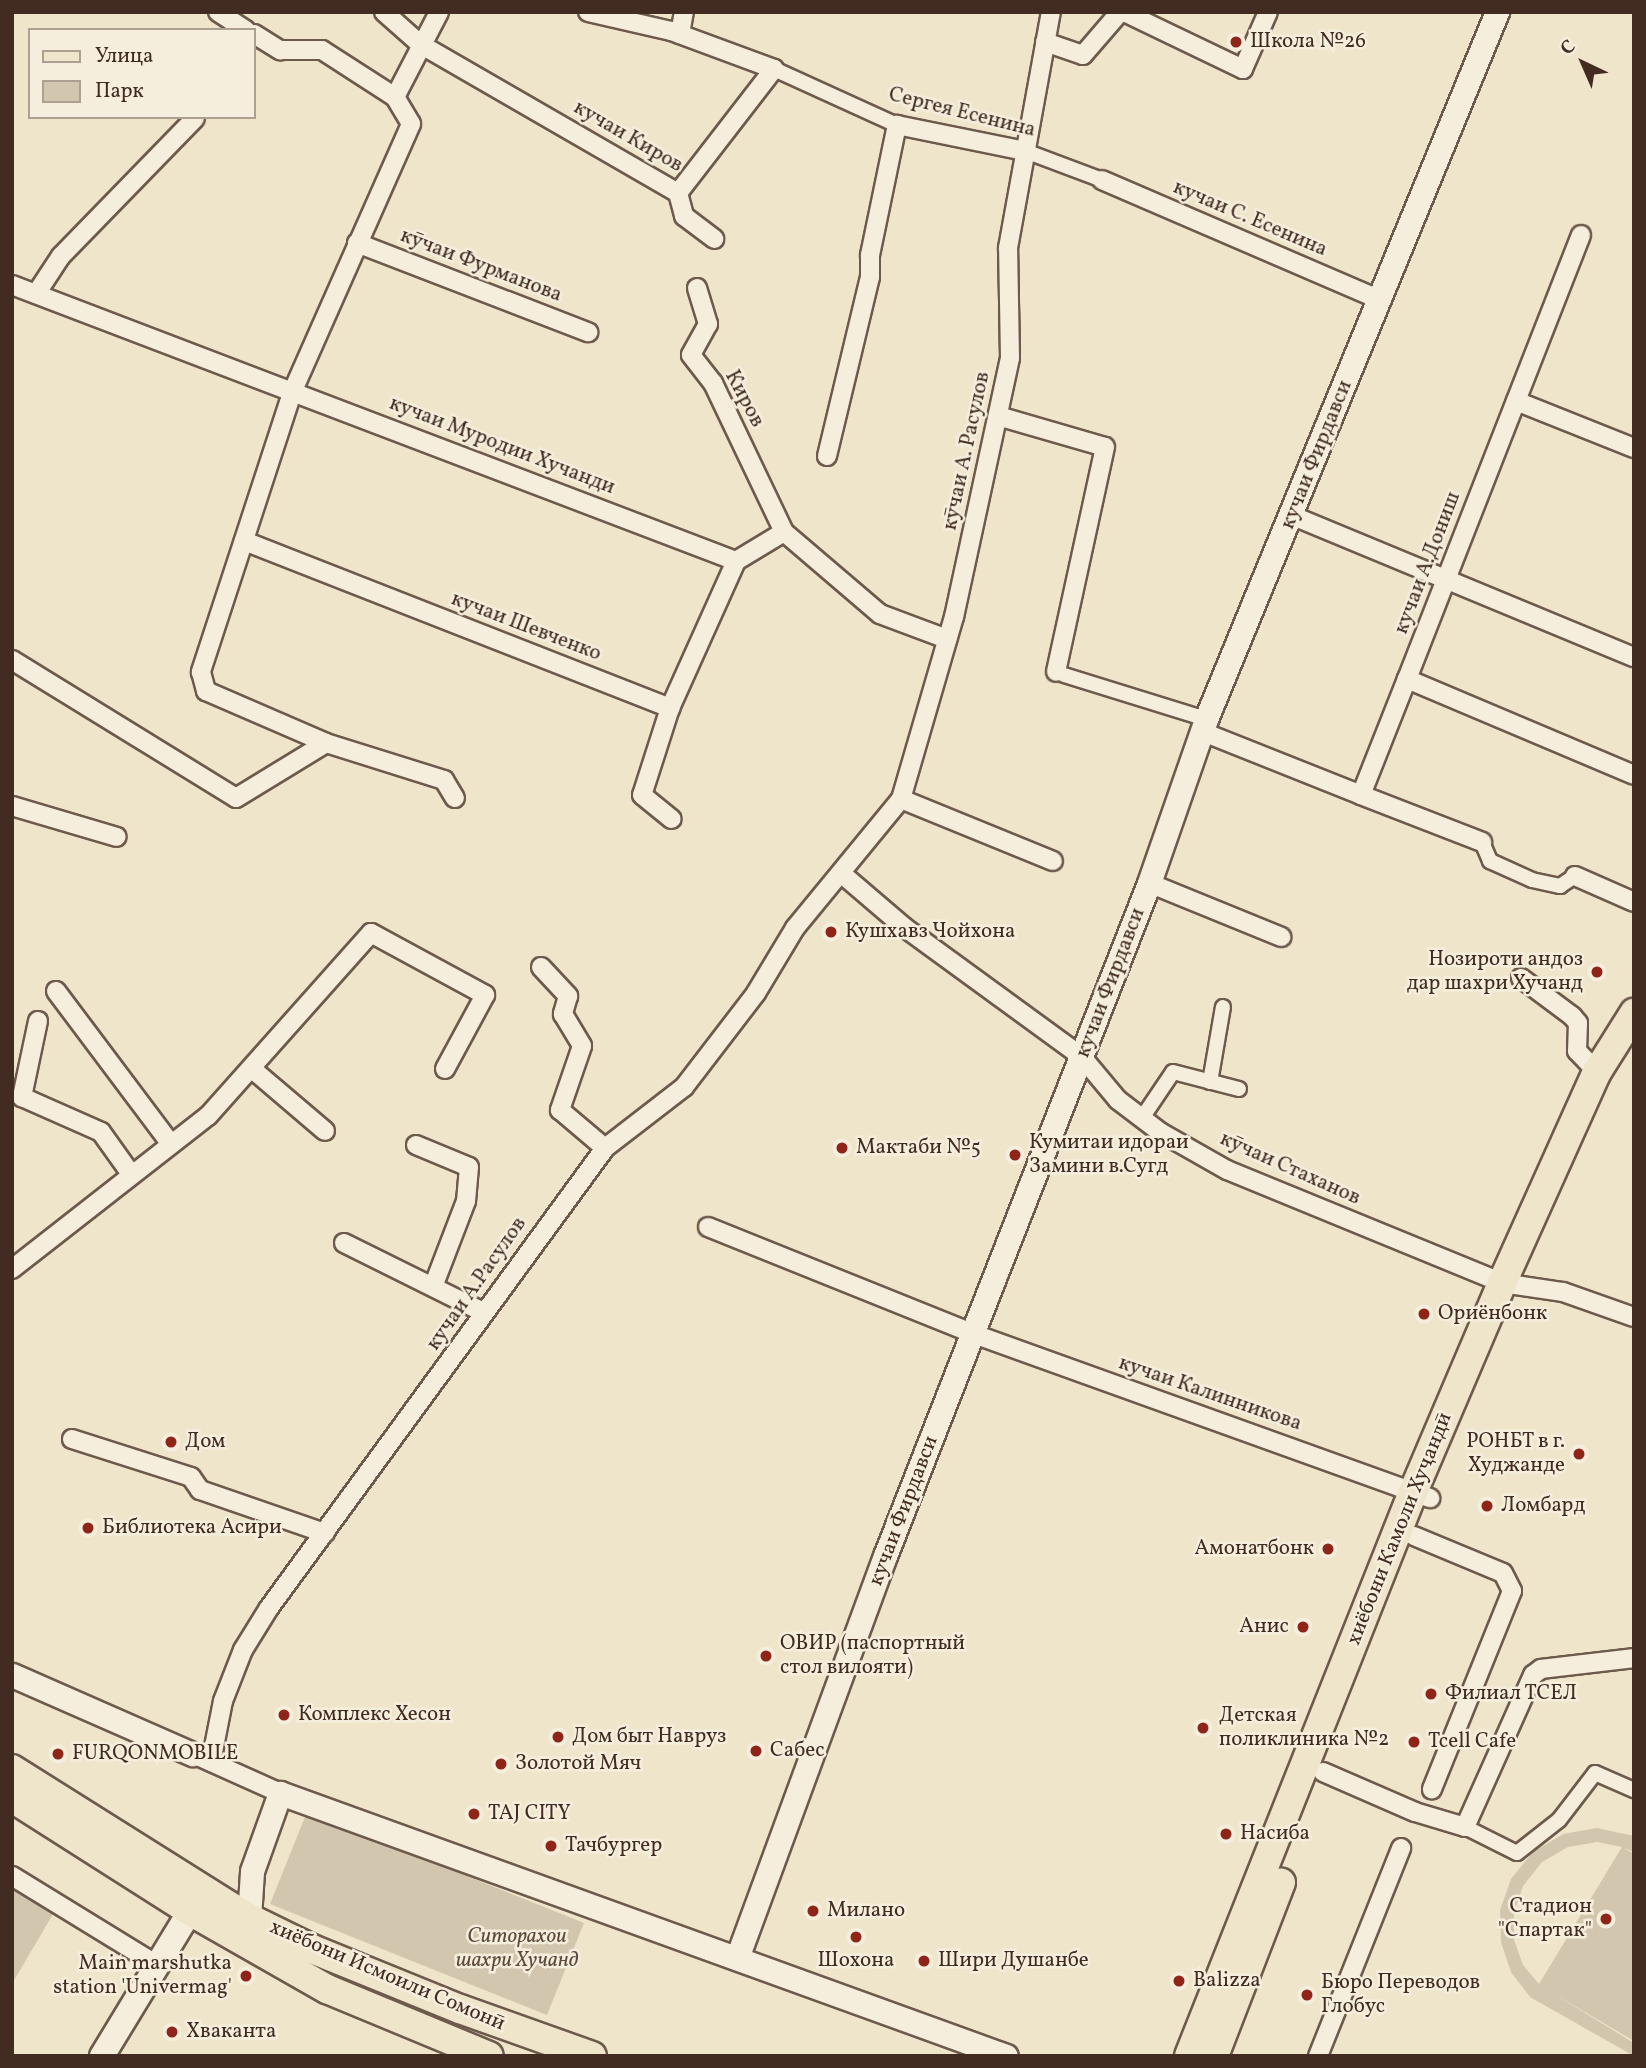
<!DOCTYPE html>
<html>
<head>
<meta charset="utf-8">
<style>
  body { margin:0 }
  #map { position:relative; width:1646px; height:2068px; overflow:hidden; background:#efe5cb; font-family:Vollkorn,serif }
  div>[style] { position:absolute }
  [style*='--x'] { left:calc(var(--x)*1px); top:calc(var(--y)*1px); width:calc(var(--w)*1px); rotate:calc(var(--a)*1deg) }
  .green>* { inset:0; background:#d2c6ae }
  .roads { filter:drop-shadow(2px 0 #6d5a4c) drop-shadow(-2px 0 #6d5a4c) drop-shadow(0 2px #6d5a4c) drop-shadow(0 -2px #6d5a4c) }
  .pedestrian>* { height:14px; margin:-7px; padding:0 7px; transform-origin:7px; border-radius:7px; background:#f5eedd }
  .minor>* { height:18px; margin:-9px; padding:0 9px; transform-origin:9px; border-radius:9px; background:#f5eedd }
  .tertiary>* { height:23px; margin:-11.5px; padding:0 11.5px; transform-origin:11.5px; border-radius:11.5px; background:#f5eedd }
  .secondary>* { height:24px; margin:-12px; padding:0 12px; transform-origin:12px; border-radius:12px; background:#f5eedd }
  .primary>* { height:28px; margin:-14px; padding:0 14px; transform-origin:14px; border-radius:14px; background:#efe5cb }
  .dots>* { width:19px; height:19px; translate:-50% -50%; box-sizing:border-box; border:4px solid #f5eedd; border-radius:50% }
  span { translate:-50% -50%; white-space:nowrap; text-align:center; line-height:1.15; -webkit-text-stroke:5px #f5eedd; paint-order:stroke }
  .poi-label { font-size:21px; color:#422c22 }
  .left { translate:0 -50%; text-align:left }
  .right { translate:-100% -50%; text-align:right }
  .street-label { font-size:21px; color:#422c22 }
  .park-label { font-size:21px; color:#5f4b3e; font-style:italic }
  .frame { position:absolute; inset:0; border:14px solid #422c22; pointer-events:none }
  .legend { position:absolute; left:28px; top:28px; width:228px; height:91px; box-sizing:border-box; background:#f5eedd; border:2px solid #ada092; margin:0; padding:9px 12px; list-style:none; font-size:21px; color:#422c22 }
  .legend li { display:flex; align-items:center; gap:14px; height:35px }
  .legend b { width:35px; border:2px solid #ada092 }
  .north { position:absolute; left:1548px; top:28px; width:70px; height:70px; -webkit-text-stroke:5px #f5eedd; paint-order:stroke; rotate:316deg; font-size:19px; font-weight:700; line-height:28px; text-align:center; color:#422c22 }
  .north::after { content:''; display:block; margin:auto; width:24px; height:32px; background:#422c22; clip-path:polygon(50% 0,100% 100%,50% 72%,0 100%) }
</style>
</head>
<body>
<div id="map">
  <div class="green">
    <i style="clip-path:polygon(307px 1812px,584px 1923px,547px 2015px,270px 1904px)"></i>
    <i style="clip-path:polygon(evenodd,1597px 1828px,1634px 1836px,1634px 1852px,1624px 1848px,1634px 1854px,1634px 2041px,1551px 1992px,1634px 2043px,1634px 2056px,1530px 1997px,1511px 1972px,1501px 1942px,1500px 1910px,1511px 1879px,1533px 1852px,1563px 1834px,1597px 1828px,1597px 1842px,1622px 1847px,1539px 1984px,1523px 1965px,1514px 1940px,1514px 1912px,1523px 1886px,1542px 1862px,1568px 1847px,1597px 1842px)"></i>
    <i style="clip-path:polygon(12px 1884px,56px 1909px,13px 1982px,12px 1982px)"></i>
  </div>
  <div class="roads">
    <div class="pedestrian">
      <i style="--x:774;--y:69;--w:135;--a:24.5"></i>
      <i style="--x:1025;--y:151;--w:82;--a:20.6"></i>
      <i style="--x:1064;--y:675;--w:149;--a:17.2"></i>
      <i style="--x:1482;--y:842;--w:21;--a:67"></i>
      <i style="--x:1490;--y:861;--w:46;--a:24.3"></i>
      <i style="--x:1532;--y:880;--w:29;--a:12"></i>
      <i style="--x:1560;--y:886;--w:18;--a:-34"></i>
      <i style="--x:1210;--y:1082;--w:76;--a:-80.2"></i>
      <i style="--x:1142;--y:1118;--w:55;--a:-56"></i>
      <i style="--x:1173;--y:1072;--w:68;--a:14.4"></i>
      <i style="--x:1465;--y:1827;--w:58;--a:26.6"></i>
      <i style="--x:1517;--y:1853;--w:53;--a:-38.2"></i>
      <i style="--x:1559;--y:1820;--w:59;--a:-52.5"></i>
      <i style="--x:1595;--y:1773;--w:43;--a:23.6"></i>
    </div>
    <div class="minor">
      <i style="--x:218;--y:12;--w:33;--a:33"></i>
      <i style="--x:384;--y:12;--w:48;--a:41.6"></i>
      <i style="--x:420;--y:44;--w:298;--a:30"></i>
      <i style="--x:678;--y:193;--w:157;--a:-52.3"></i>
      <i style="--x:774;--y:69;--w:110;--a:-159.7"></i>
      <i style="--x:671;--y:31;--w:85;--a:-167.1"></i>
      <i style="--x:1124;--y:12;--w:132;--a:25.6"></i>
      <i style="--x:1243;--y:69;--w:62;--a:-66.3"></i>
      <i style="--x:254;--y:34;--w:31;--a:32"></i>
      <i style="--x:280;--y:50;--w:42;--a:0"></i>
      <i style="--x:322;--y:50;--w:87;--a:32.8"></i>
      <i style="--x:395;--y:97;--w:96;--a:-62.6"></i>
      <i style="--x:680;--y:34;--w:22;--a:-80"></i>
      <i style="--x:1045;--y:42;--w:40;--a:18.9"></i>
      <i style="--x:1083;--y:55;--w:57;--a:-49.3"></i>
      <i style="--x:395;--y:97;--w:31;--a:59"></i>
      <i style="--x:411;--y:124;--w:291;--a:113.9"></i>
      <i style="--x:293;--y:390;--w:297;--a:108.1"></i>
      <i style="--x:201;--y:672;--w:20;--a:75"></i>
      <i style="--x:206;--y:691;--w:131;--a:23.4"></i>
      <i style="--x:326;--y:743;--w:124;--a:17.4"></i>
      <i style="--x:444;--y:780;--w:21;--a:59"></i>
      <i style="--x:1102;--y:180;--w:303;--a:23.3"></i>
      <i style="--x:678;--y:193;--w:24;--a:75"></i>
      <i style="--x:684;--y:216;--w:38;--a:37"></i>
      <i style="--x:1581;--y:235;--w:477;--a:111.4"></i>
      <i style="--x:1407;--y:679;--w:246;--a:22.9"></i>
      <i style="--x:357;--y:243;--w:248;--a:21.1"></i>
      <i style="--x:12;--y:285;--w:775;--a:20.87"></i>
      <i style="--x:736;--y:561;--w:56;--a:-31.1"></i>
      <i style="--x:784;--y:532;--w:126;--a:40.5"></i>
      <i style="--x:880;--y:614;--w:72;--a:20.5"></i>
      <i style="--x:697;--y:288;--w:38;--a:73"></i>
      <i style="--x:708;--y:324;--w:35;--a:119"></i>
      <i style="--x:691;--y:355;--w:36;--a:52"></i>
      <i style="--x:713;--y:383;--w:165;--a:64.5"></i>
      <i style="--x:36;--y:294;--w:45;--a:-56.7"></i>
      <i style="--x:61;--y:256;--w:192;--a:-45.8"></i>
      <i style="--x:1516;--y:401;--w:127;--a:21.7"></i>
      <i style="--x:998;--y:416;--w:111;--a:16.2"></i>
      <i style="--x:1105;--y:447;--w:230;--a:102.3"></i>
      <i style="--x:827;--y:456;--w:184;--a:-76.5"></i>
      <i style="--x:870;--y:277;--w:22;--a:-90"></i>
      <i style="--x:870;--y:255;--w:133;--a:-78.3"></i>
      <i style="--x:897;--y:125;--w:131;--a:11.5"></i>
      <i style="--x:1293;--y:516;--w:369;--a:22.5"></i>
      <i style="--x:244;--y:541;--w:458;--a:21.4"></i>
      <i style="--x:670;--y:708;--w:91;--a:107.8"></i>
      <i style="--x:642;--y:795;--w:38;--a:39"></i>
      <i style="--x:12;--y:660;--w:263;--a:31.6"></i>
      <i style="--x:236;--y:798;--w:105;--a:-31.4"></i>
      <i style="--x:670;--y:708;--w:161;--a:-65.8"></i>
      <i style="--x:1203;--y:732;--w:170;--a:21.7"></i>
      <i style="--x:1361;--y:795;--w:125;--a:-68.4"></i>
      <i style="--x:1361;--y:795;--w:130;--a:21.2"></i>
      <i style="--x:901;--y:799;--w:164;--a:22.2"></i>
      <i style="--x:12;--y:806;--w:109;--a:16.4"></i>
      <i style="--x:842;--y:874;--w:82;--a:40.5"></i>
      <i style="--x:904;--y:927;--w:220;--a:36.1"></i>
      <i style="--x:1082;--y:1057;--w:56;--a:50.1"></i>
      <i style="--x:1118;--y:1100;--w:53;--a:37.3"></i>
      <i style="--x:1160;--y:1132;--w:77;--a:29.6"></i>
      <i style="--x:1227;--y:1170;--w:297;--a:22.3"></i>
      <i style="--x:1502;--y:1283;--w:62;--a:8.4"></i>
      <i style="--x:1563;--y:1292;--w:75;--a:19.4"></i>
      <i style="--x:1575;--y:876;--w:64;--a:23.8"></i>
      <i style="--x:1149;--y:883;--w:143;--a:22.2"></i>
      <i style="--x:541;--y:967;--w:40;--a:47"></i>
      <i style="--x:568;--y:996;--w:19;--a:106"></i>
      <i style="--x:563;--y:1014;--w:37;--a:59"></i>
      <i style="--x:582;--y:1046;--w:68;--a:109"></i>
      <i style="--x:560;--y:1110;--w:59;--a:40.2"></i>
      <i style="--x:1521;--y:978;--w:64;--a:36.7"></i>
      <i style="--x:1572;--y:1016;--w:9;--a:49"></i>
      <i style="--x:1578;--y:1023;--w:28;--a:92"></i>
      <i style="--x:1577;--y:1051;--w:29;--a:46"></i>
      <i style="--x:56;--y:991;--w:191;--a:53.1"></i>
      <i style="--x:38;--y:1021;--w:78;--a:101.9"></i>
      <i style="--x:22;--y:1097;--w:86;--a:23.9"></i>
      <i style="--x:101;--y:1132;--w:52;--a:54.5"></i>
      <i style="--x:251;--y:1068;--w:97;--a:40.4"></i>
      <i style="--x:416;--y:1145;--w:57;--a:22.5"></i>
      <i style="--x:469;--y:1167;--w:34;--a:95"></i>
      <i style="--x:466;--y:1201;--w:92;--a:111"></i>
      <i style="--x:708;--y:1227;--w:287;--a:21.9"></i>
      <i style="--x:974;--y:1334;--w:485;--a:19.8"></i>
      <i style="--x:344;--y:1243;--w:155;--a:26.4"></i>
      <i style="--x:12;--y:1269;--w:249;--a:-38"></i>
      <i style="--x:208;--y:1116;--w:245;--a:-48.3"></i>
      <i style="--x:371;--y:933;--w:130;--a:28.5"></i>
      <i style="--x:485;--y:995;--w:84;--a:118.4"></i>
      <i style="--x:72;--y:1439;--w:125;--a:17.7"></i>
      <i style="--x:191;--y:1477;--w:16;--a:55"></i>
      <i style="--x:200;--y:1490;--w:132;--a:19"></i>
      <i style="--x:1414;--y:1536;--w:96;--a:22.6"></i>
      <i style="--x:1503;--y:1573;--w:20;--a:63"></i>
      <i style="--x:1512;--y:1591;--w:214;--a:112"></i>
      <i style="--x:200;--y:1757;--w:88;--a:24.2"></i>
      <i style="--x:211;--y:1762;--w:62;--a:-78.9"></i>
      <i style="--x:223;--y:1701;--w:55;--a:-68.6"></i>
      <i style="--x:243;--y:1650;--w:49;--a:-58.2"></i>
      <i style="--x:269;--y:1608;--w:570;--a:-53.85"></i>
      <i style="--x:605;--y:1148;--w:100;--a:-37.7"></i>
      <i style="--x:684;--y:1087;--w:118;--a:-52.5"></i>
      <i style="--x:756;--y:993;--w:76;--a:-59"></i>
      <i style="--x:795;--y:928;--w:167;--a:-50.6"></i>
      <i style="--x:901;--y:799;--w:190;--a:-73.8"></i>
      <i style="--x:954;--y:617;--w:265;--a:-77.8"></i>
      <i style="--x:1010;--y:358;--w:110;--a:-91"></i>
      <i style="--x:1008;--y:248;--w:240;--a:-79.7"></i>
      <i style="--x:1323;--y:1772;--w:100;--a:23.5"></i>
      <i style="--x:1415;--y:1812;--w:52;--a:16.7"></i>
      <i style="--x:1465;--y:1827;--w:167;--a:-65.9"></i>
      <i style="--x:1533;--y:1675;--w:10;--a:-37"></i>
      <i style="--x:1541;--y:1669;--w:94;--a:-6.7"></i>
      <i style="--x:12;--y:1876;--w:170;--a:31.5"></i>
      <i style="--x:1318;--y:2056;--w:224;--a:-68.2"></i>
    </div>
    <div class="tertiary">
      <i style="--x:12;--y:1675;--w:197;--a:23.7"></i>
      <i style="--x:249;--y:1918;--w:47;--a:-86.3"></i>
      <i style="--x:252;--y:1871;--w:83;--a:-70.3"></i>
      <i style="--x:280;--y:1793;--w:772;--a:19.91"></i>
      <i style="--x:737;--y:1958;--w:428;--a:-69.8"></i>
      <i style="--x:885;--y:1556;--w:723;--a:-68.58"></i>
      <i style="--x:1149;--y:883;--w:174;--a:-70.8"></i>
      <i style="--x:1206;--y:719;--w:765;--a:-67.63"></i>
    </div>
    <div class="secondary">
      <i style="--x:102;--y:2056;--w:170;--a:-58.7"></i>
    </div>
    <div class="primary">
      <i style="--x:12;--y:1769;--w:280;--a:32.2"></i>
      <i style="--x:249;--y:1918;--w:70;--a:26.2"></i>
      <i style="--x:312;--y:1949;--w:160;--a:22.1"></i>
      <i style="--x:460;--y:2009;--w:140;--a:19.6"></i>
      <i style="--x:12;--y:1798;--w:211;--a:32.4"></i>
      <i style="--x:190;--y:1911;--w:158;--a:29.7"></i>
      <i style="--x:327;--y:1989;--w:175;--a:22.5"></i>
      <i style="--x:1189;--y:2056;--w:607;--a:-68.34"></i>
      <i style="--x:1413;--y:1492;--w:227;--a:-66.9"></i>
      <i style="--x:1502;--y:1283;--w:231;--a:-65.8"></i>
      <i style="--x:1597;--y:1072;--w:70;--a:-57.9"></i>
      <i style="--x:1214;--y:2056;--w:186;--a:-68.9"></i>
    </div>
  </div>
  <div class="dots">
    <i style="left:1236px;top:42px;background:#8f2418"></i>
    <i style="left:831px;top:932px;background:#8f2418"></i>
    <i style="left:1597px;top:972px;background:#8f2418"></i>
    <i style="left:842px;top:1148px;background:#8f2418"></i>
    <i style="left:1015px;top:1155px;background:#8f2418"></i>
    <i style="left:1424px;top:1314px;background:#8f2418"></i>
    <i style="left:171px;top:1442px;background:#8f2418"></i>
    <i style="left:1579px;top:1454px;background:#8f2418"></i>
    <i style="left:1487px;top:1506px;background:#8f2418"></i>
    <i style="left:88px;top:1528px;background:#8f2418"></i>
    <i style="left:1328px;top:1549px;background:#8f2418"></i>
    <i style="left:1303px;top:1627px;background:#8f2418"></i>
    <i style="left:766px;top:1656px;background:#8f2418"></i>
    <i style="left:1431px;top:1694px;background:#8f2418"></i>
    <i style="left:284px;top:1715px;background:#8f2418"></i>
    <i style="left:1203px;top:1728px;background:#8f2418"></i>
    <i style="left:558px;top:1737px;background:#8f2418"></i>
    <i style="left:1414px;top:1742px;background:#8f2418"></i>
    <i style="left:756px;top:1751px;background:#8f2418"></i>
    <i style="left:58px;top:1754px;background:#8f2418"></i>
    <i style="left:501px;top:1764px;background:#8f2418"></i>
    <i style="left:474px;top:1814px;background:#8f2418"></i>
    <i style="left:1226px;top:1834px;background:#8f2418"></i>
    <i style="left:551px;top:1846px;background:#8f2418"></i>
    <i style="left:813px;top:1911px;background:#8f2418"></i>
    <i style="left:1606px;top:1919px;background:#8f2418"></i>
    <i style="left:856px;top:1937px;background:#8f2418"></i>
    <i style="left:924px;top:1961px;background:#8f2418"></i>
    <i style="left:246px;top:1976px;background:#8f2418"></i>
    <i style="left:1179px;top:1981px;background:#8f2418"></i>
    <i style="left:1307px;top:1995px;background:#8f2418"></i>
    <i style="left:172px;top:2032px;background:#8f2418"></i>
  </div>
  <div class="poi-label">
    <span class="left" style="left:1250px;top:42px">Школа №26</span>
    <span class="left" style="left:845px;top:932px">Кушхавз Чойхона</span>
    <span class="right" style="left:1583px;top:972px">Нозироти андоз<br>дар шахри Хучанд</span>
    <span class="left" style="left:1029px;top:1155px">Кумитаи идораи<br>Замини в.Сугд</span>
    <span class="left" style="left:856px;top:1148px">Мактаби №5</span>
    <span class="left" style="left:1438px;top:1314px">Ориёнбонк</span>
    <span class="left" style="left:185px;top:1442px">Дом</span>
    <span class="right" style="left:1565px;top:1454px">РОНБТ в г.<br>Худжанде</span>
    <span class="left" style="left:1501px;top:1506px">Ломбард</span>
    <span class="left" style="left:102px;top:1528px">Библиотека Асири</span>
    <span class="right" style="left:1314px;top:1549px">Амонатбонк</span>
    <span class="right" style="left:1289px;top:1627px">Анис</span>
    <span class="left" style="left:780px;top:1656px">ОВИР (паспортный<br>стол вилояти)</span>
    <span class="left" style="left:1445px;top:1694px">Филиал ТСЕЛ</span>
    <span class="left" style="left:298px;top:1715px">Комплекс Хесон</span>
    <span class="left" style="left:1219px;top:1728px">Детская<br>поликлиника №2</span>
    <span class="left" style="left:572px;top:1737px">Дом быт Навруз</span>
    <span class="left" style="left:1428px;top:1742px">Tcell Cafe</span>
    <span class="left" style="left:770px;top:1751px">Сабес</span>
    <span class="left" style="left:72px;top:1754px">FURQONMOBILE</span>
    <span class="left" style="left:515px;top:1764px">Золотой Мяч</span>
    <span class="left" style="left:488px;top:1814px">TAJ CITY</span>
    <span class="left" style="left:1240px;top:1834px">Насиба</span>
    <span class="left" style="left:565px;top:1846px">Тачбургер</span>
    <span class="right" style="left:1592px;top:1919px">Стадион<br>"Спартак"</span>
    <span class="left" style="left:827px;top:1911px">Милано</span>
    <span style="left:856px;top:1961px">Шохона</span>
    <span class="left" style="left:938px;top:1961px">Шири Душанбе</span>
    <span class="right" style="left:232px;top:1976px">Main marshutka<br>station 'Univermag'</span>
    <span class="left" style="left:1193px;top:1981px">Balizza</span>
    <span class="left" style="left:1321px;top:1995px">Бюро Переводов<br>Глобус</span>
    <span class="left" style="left:186px;top:2032px">Хваканта</span>
  </div>
  <div class="street-label">
    <span style="left:962px;top:113px;rotate:14deg">Сергея Есенина</span>
    <span style="left:628px;top:137px;rotate:30deg">кучаи Киров</span>
    <span style="left:1250px;top:219px;rotate:23deg">кучаи С. Есенина</span>
    <span style="left:481px;top:266px;rotate:21deg">кӯчаи Фурманова</span>
    <span style="left:744px;top:399px;rotate:62deg">Киров</span>
    <span style="left:502px;top:446px;rotate:21deg">кучаи Муродии Хучанди</span>
    <span style="left:967px;top:451px;rotate:-78deg">кӯчаи А. Расулов</span>
    <span style="left:1317px;top:455px;rotate:-68deg">кучаи Фирдавси</span>
    <span style="left:1428px;top:563px;rotate:-69deg">кучаи А.Дониш</span>
    <span style="left:526px;top:627px;rotate:21deg">кучаи Шевченко</span>
    <span style="left:1111px;top:983px;rotate:-69deg">кучаи Фирдавси</span>
    <span style="left:1290px;top:1169px;rotate:24deg">кӯчаи Стаханов</span>
    <span style="left:477px;top:1284px;rotate:-55deg">кучаи А.Расулов</span>
    <span style="left:1210px;top:1394px;rotate:19deg">кучаи Калинникова</span>
    <span style="left:904px;top:1511px;rotate:-69deg">кучаи Фирдавси</span>
    <span style="left:1400px;top:1529px;rotate:-68deg">хиёбони Камоли Хуҷандӣ</span>
    <span style="left:387px;top:1976px;rotate:23deg">хиёбони Исмоили Сомонӣ</span>
  </div>
  <div class="park-label">
    <span style="left:517px;top:1949px">Ситорахои<br>шахри Хучанд</span>
  </div>
  <div class="frame"></div>
  <ul class="legend">
  <li><b style="height:9px;background:#efe5cb"></b>Улица</li>
  <li><b style="height:19px;background:#d2c6ae"></b>Парк</li>
  </ul>
  <div class="north">С</div>
</div>
</body>
</html>
